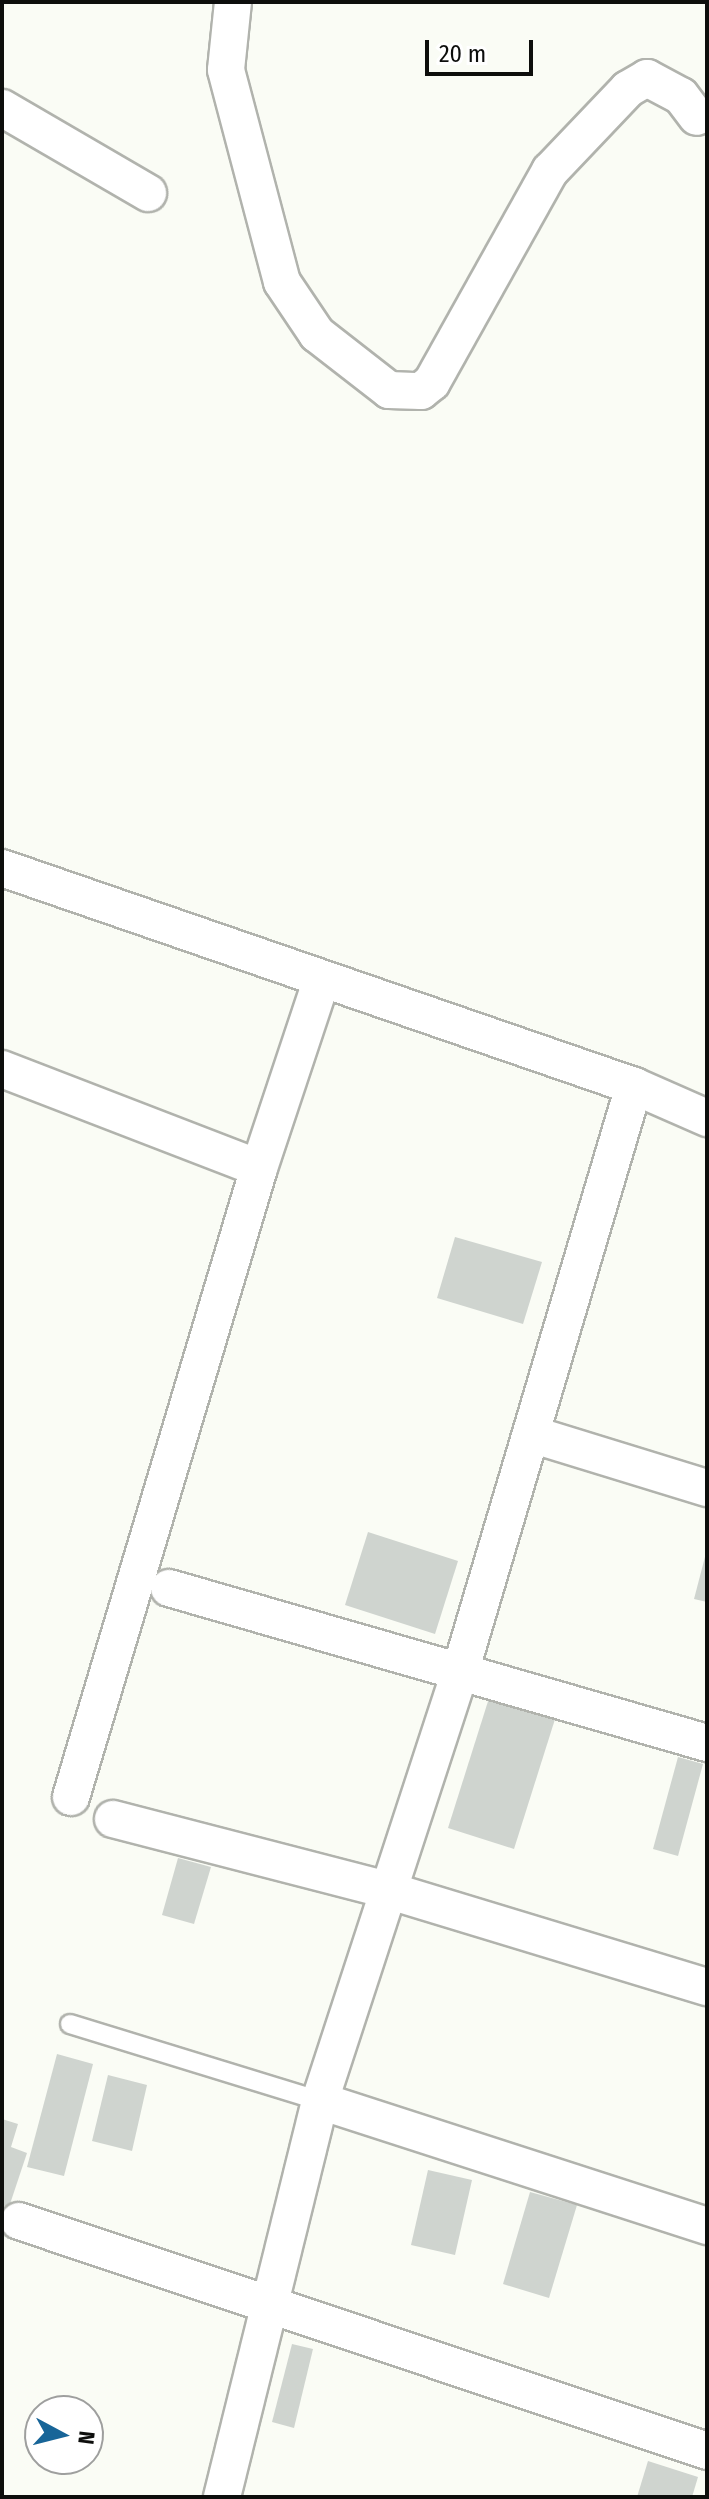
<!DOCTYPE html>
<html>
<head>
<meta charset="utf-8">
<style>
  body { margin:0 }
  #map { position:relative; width:709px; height:2499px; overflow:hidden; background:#fafcf5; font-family:"Fira Sans Condensed",sans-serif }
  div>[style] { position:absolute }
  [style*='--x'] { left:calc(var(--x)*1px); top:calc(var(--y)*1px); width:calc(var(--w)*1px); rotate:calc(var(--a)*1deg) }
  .building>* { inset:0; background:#cfd4cf }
  .roads { filter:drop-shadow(2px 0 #b1b3ad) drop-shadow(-2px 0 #b1b3ad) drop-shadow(0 2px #b1b3ad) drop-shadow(0 -2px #b1b3ad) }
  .service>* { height:18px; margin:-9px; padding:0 9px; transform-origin:9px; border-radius:9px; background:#fff }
  .minor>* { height:36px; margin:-18px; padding:0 18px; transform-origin:18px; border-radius:18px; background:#fff }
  span { translate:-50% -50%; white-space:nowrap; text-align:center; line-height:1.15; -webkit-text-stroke:6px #fff; paint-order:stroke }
  .frame { position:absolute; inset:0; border:4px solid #0d0e0c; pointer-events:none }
  .north { position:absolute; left:24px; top:2395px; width:80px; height:80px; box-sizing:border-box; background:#fff; border:2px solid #9e9f9e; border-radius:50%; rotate:97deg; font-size:22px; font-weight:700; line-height:32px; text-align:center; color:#0d0e0c }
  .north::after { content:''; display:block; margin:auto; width:28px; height:36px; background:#186598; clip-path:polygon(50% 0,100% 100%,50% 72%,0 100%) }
  .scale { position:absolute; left:425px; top:40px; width:108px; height:36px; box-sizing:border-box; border:4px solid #0d0e0c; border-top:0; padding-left:10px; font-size:24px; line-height:28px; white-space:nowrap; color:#0d0e0c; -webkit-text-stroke:6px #fff; paint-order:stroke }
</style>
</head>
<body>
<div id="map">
  <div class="building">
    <i style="clip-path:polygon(455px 1237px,542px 1262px,523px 1324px,437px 1298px)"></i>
    <i style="clip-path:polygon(368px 1532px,458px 1561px,435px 1634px,345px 1605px)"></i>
    <i style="clip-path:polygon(706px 1553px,707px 1554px,707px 1602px,694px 1599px)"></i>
    <i style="clip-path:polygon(490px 1695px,556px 1716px,514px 1849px,448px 1828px)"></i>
    <i style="clip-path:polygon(678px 1757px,703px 1764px,678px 1856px,653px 1849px)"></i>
    <i style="clip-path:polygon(178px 1858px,211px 1867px,194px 1924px,162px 1915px)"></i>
    <i style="clip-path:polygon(57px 2054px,93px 2064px,64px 2176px,27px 2167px)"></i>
    <i style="clip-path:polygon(108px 2075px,147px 2085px,132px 2151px,92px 2141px)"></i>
    <i style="clip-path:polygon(2px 2119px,18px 2124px,11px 2147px,27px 2153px,9px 2207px,2px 2205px)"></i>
    <i style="clip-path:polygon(428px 2170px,472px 2180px,455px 2255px,411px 2245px)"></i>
    <i style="clip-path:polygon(530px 2192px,577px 2205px,549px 2298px,503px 2284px)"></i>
    <i style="clip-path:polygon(292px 2344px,313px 2349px,294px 2428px,272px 2422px)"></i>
    <i style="clip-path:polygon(648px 2461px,698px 2477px,692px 2497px,637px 2497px)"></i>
  </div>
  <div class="roads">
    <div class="service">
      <i style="--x:70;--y:2024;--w:262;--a:17.1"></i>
    </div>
    <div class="minor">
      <i style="--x:233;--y:2;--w:68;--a:95.9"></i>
      <i style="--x:226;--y:70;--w:219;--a:75.2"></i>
      <i style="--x:282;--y:282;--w:63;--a:56.1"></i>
      <i style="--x:317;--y:334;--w:91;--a:37.9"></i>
      <i style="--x:389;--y:390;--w:32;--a:2"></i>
      <i style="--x:421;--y:391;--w:14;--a:-39"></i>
      <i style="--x:432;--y:382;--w:242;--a:-60.8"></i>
      <i style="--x:550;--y:171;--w:113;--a:-46.4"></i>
      <i style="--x:628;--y:89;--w:22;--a:-30"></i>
      <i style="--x:647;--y:78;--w:38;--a:28"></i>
      <i style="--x:681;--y:96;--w:26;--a:53"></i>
      <i style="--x:2;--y:108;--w:169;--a:30.2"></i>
      <i style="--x:2;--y:868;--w:669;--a:19.03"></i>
      <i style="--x:634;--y:1086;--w:80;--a:23.7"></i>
      <i style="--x:2;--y:1069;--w:275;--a:21.1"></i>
      <i style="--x:634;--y:1086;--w:608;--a:106.53"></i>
      <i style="--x:461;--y:1669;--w:454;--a:108.1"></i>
      <i style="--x:320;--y:2101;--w:407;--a:17.9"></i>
      <i style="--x:531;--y:1434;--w:184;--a:17.1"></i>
      <i style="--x:169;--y:1588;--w:560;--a:16.07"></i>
      <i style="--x:71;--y:1797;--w:656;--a:-73.36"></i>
      <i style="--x:259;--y:1168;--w:196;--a:-71.6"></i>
      <i style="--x:113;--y:1819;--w:283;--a:14.5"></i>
      <i style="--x:387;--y:1890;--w:334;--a:16.9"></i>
      <i style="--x:19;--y:2221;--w:725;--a:18.48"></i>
      <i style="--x:222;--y:2497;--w:408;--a:-76.1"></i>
    </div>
  </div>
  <div class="frame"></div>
  <div class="north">N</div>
  <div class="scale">20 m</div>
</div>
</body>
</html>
